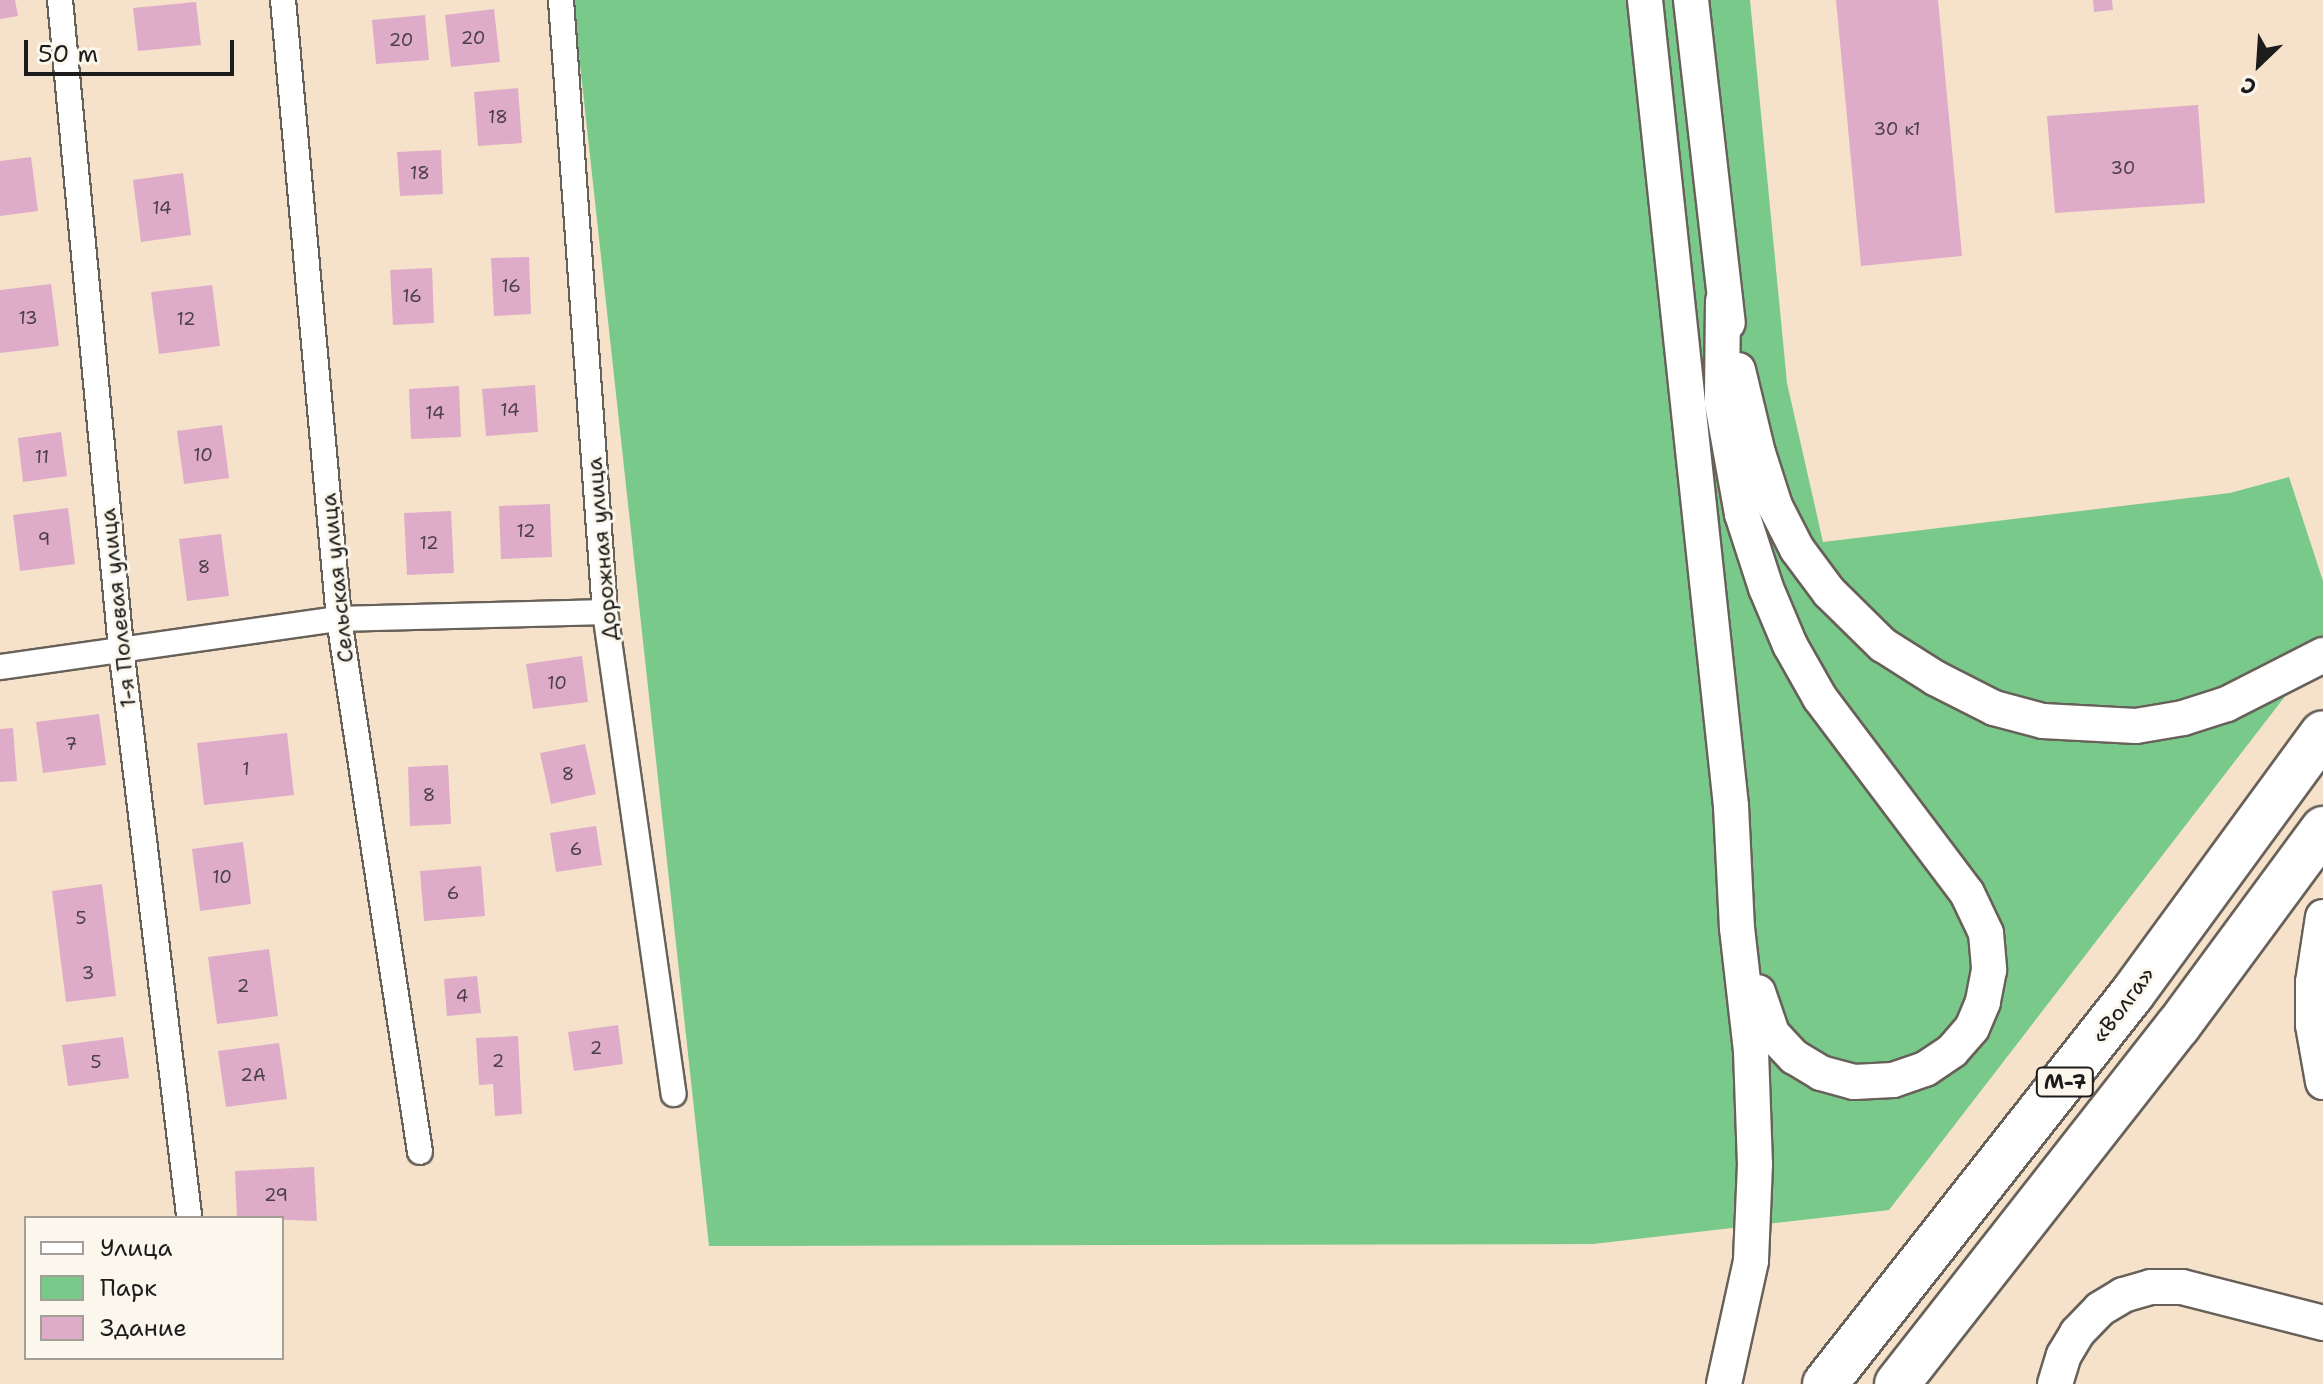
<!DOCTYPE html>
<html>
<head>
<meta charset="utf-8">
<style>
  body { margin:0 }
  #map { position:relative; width:2323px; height:1384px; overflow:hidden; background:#f6e2ca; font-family:"Shantell Sans",sans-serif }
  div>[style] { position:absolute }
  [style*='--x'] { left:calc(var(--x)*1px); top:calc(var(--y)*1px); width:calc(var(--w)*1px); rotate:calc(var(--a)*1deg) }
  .green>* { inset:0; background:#79c98a }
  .building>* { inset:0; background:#deacc8 }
  .roads { filter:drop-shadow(2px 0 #686159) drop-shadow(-2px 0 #686159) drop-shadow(0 2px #686159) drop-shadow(0 -2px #686159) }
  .street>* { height:24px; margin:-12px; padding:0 12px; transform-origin:12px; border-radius:12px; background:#fff }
  .secondary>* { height:34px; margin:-17px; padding:0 17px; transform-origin:17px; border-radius:17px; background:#fff }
  .highway>* { height:44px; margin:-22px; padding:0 22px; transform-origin:22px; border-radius:22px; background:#fff }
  span { translate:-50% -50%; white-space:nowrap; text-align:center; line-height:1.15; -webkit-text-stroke:6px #fbf7ec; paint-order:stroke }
  .number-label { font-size:18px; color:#4c4047 }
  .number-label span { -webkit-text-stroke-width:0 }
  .shield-label span { padding:2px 6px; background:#fbf7ec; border:2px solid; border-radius:6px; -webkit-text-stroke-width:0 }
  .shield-label { font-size:20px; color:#1c1c1c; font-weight:700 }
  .street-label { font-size:22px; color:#1c1c1c }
  .legend { position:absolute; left:24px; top:1216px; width:260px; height:144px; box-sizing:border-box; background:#fbf7ec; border:2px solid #a29f99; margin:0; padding:10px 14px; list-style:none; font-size:24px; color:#1c1c1c }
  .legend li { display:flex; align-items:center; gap:16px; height:40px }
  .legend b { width:40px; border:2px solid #a29f99 }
  .north { position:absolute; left:2219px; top:24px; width:80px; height:80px; -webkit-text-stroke:6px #fbf7ec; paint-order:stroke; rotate:205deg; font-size:22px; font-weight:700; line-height:32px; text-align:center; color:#1c1c1c }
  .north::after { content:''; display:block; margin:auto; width:28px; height:36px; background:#1c1c1c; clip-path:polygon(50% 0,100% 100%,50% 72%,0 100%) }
  .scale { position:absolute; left:24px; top:40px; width:210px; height:36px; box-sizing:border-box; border:4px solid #1c1c1c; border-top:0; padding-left:10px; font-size:24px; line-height:28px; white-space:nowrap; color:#1c1c1c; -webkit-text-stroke:6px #fbf7ec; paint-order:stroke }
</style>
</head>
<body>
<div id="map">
  <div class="green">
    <i style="clip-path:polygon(573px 0,1750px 0,1787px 383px,1823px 542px,2230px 493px,2289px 477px,2323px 581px,2323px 647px,1889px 1210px,1593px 1244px,709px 1246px)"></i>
  </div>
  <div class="building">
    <i style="clip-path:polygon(0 0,15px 0,18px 16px,0 19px)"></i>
    <i style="clip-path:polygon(1836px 0,1938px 0,1962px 256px,1861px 266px)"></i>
    <i style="clip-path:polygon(2093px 0,2112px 0,2113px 10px,2094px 12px)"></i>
    <i style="clip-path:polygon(196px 2px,201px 45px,138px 51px,133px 8px)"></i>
    <i style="clip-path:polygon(494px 9px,500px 62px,451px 67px,445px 15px)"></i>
    <i style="clip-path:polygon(425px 15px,429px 60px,376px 64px,372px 20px)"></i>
    <i style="clip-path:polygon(518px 88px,522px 143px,478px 146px,474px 92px)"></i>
    <i style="clip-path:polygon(2198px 105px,2205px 203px,2055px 213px,2047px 116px)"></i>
    <i style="clip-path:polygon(441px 150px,443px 194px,400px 196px,397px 152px)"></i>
    <i style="clip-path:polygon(31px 157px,38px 211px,0 216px,0 161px)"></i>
    <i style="clip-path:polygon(183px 173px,191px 235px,141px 242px,133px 180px)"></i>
    <i style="clip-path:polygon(529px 257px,531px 314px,494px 316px,491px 258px)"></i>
    <i style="clip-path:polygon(432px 268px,434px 323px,393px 325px,390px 270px)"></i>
    <i style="clip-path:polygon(51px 284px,59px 346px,0 353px,0 290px)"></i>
    <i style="clip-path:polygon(212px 285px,220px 346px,159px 354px,151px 292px)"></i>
    <i style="clip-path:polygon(535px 385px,538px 432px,486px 436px,482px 389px)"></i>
    <i style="clip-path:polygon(459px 386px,461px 437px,411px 439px,409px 389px)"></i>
    <i style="clip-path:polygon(222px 425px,229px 478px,184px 484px,177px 431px)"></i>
    <i style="clip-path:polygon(61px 432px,67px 476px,23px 482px,18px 438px)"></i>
    <i style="clip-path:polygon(550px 504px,552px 557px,501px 559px,499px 506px)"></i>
    <i style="clip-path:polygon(68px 508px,75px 564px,20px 571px,13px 515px)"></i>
    <i style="clip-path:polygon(451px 511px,454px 573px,407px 575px,404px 513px)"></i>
    <i style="clip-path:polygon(221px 534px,229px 596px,187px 601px,179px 539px)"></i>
    <i style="clip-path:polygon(582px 656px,588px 702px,533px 709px,526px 664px)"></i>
    <i style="clip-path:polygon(99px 714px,106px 765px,43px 773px,36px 722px)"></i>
    <i style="clip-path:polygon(13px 728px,17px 781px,0 782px,0 729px)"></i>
    <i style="clip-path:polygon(287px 733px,294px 795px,204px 805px,197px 743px)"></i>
    <i style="clip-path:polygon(585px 744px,596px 794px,551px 804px,540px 753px)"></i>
    <i style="clip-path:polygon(448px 765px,451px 824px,410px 826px,408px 767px)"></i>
    <i style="clip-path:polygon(596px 826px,602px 865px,556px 872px,550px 833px)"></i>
    <i style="clip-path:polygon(243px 842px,251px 904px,200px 911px,192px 849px)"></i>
    <i style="clip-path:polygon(481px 866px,485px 916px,424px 921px,420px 871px)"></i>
    <i style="clip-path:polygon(102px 884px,116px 996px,66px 1002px,52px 891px)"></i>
    <i style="clip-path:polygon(269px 949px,278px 1016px,217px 1024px,208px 957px)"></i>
    <i style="clip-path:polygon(477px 976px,481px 1013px,447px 1016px,444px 979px)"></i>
    <i style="clip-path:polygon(618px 1025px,623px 1064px,574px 1071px,568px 1032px)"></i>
    <i style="clip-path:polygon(518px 1036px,522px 1114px,495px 1116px,493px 1084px,479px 1085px,476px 1038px)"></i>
    <i style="clip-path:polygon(123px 1037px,129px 1078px,68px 1086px,62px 1045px)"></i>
    <i style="clip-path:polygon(279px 1043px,287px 1099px,226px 1107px,218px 1051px)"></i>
    <i style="clip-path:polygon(314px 1167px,317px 1221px,237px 1218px,235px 1171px)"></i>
  </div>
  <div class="roads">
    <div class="street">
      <i style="--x:60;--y:0;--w:651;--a:84.62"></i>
      <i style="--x:121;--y:648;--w:571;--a:83.16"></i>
      <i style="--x:283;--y:0;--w:622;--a:84.83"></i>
      <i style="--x:339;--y:619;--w:539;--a:81.36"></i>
      <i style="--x:561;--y:0;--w:614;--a:85.89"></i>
      <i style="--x:605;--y:612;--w:487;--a:81.9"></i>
      <i style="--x:0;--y:667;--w:342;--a:-8.1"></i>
      <i style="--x:339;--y:619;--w:266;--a:-1.5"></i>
    </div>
    <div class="secondary">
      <i style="--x:1645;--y:0;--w:811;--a:83.91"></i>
      <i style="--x:1731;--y:806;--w:122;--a:87.2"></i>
      <i style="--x:1737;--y:928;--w:124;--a:83.5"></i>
      <i style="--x:1751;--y:1051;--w:113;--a:88"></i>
      <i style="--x:1755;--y:1164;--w:97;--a:92.4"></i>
      <i style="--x:1751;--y:1261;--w:126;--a:102.4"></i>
      <i style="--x:1691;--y:0;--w:325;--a:83.5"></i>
      <i style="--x:1723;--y:301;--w:102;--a:90.6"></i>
      <i style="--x:1722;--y:403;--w:113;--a:79.8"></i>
      <i style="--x:1742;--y:514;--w:78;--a:72"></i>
      <i style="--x:1766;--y:588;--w:62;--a:67.2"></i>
      <i style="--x:1790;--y:645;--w:61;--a:60.5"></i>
      <i style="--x:1820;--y:698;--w:244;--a:53"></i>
      <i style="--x:1967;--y:893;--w:44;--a:64.6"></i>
      <i style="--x:1986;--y:933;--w:37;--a:85"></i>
      <i style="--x:1989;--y:970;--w:33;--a:101"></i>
      <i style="--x:1983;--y:1002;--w:28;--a:113"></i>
      <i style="--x:1972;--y:1028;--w:30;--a:131"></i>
      <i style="--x:1952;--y:1051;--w:32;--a:146"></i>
      <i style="--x:1925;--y:1069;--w:34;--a:161"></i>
      <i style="--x:1893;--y:1080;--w:39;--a:177"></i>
      <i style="--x:1854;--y:1082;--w:34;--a:-165"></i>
      <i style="--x:1821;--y:1073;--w:31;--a:-149"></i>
      <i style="--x:1794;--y:1057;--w:33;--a:-133"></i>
      <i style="--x:1772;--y:1033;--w:43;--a:-108.9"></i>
      <i style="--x:1738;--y:370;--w:85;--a:76.5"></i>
      <i style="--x:1758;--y:453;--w:56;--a:72.2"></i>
      <i style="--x:1775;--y:506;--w:48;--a:62.9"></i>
      <i style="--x:1797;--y:549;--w:54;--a:53.3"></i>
      <i style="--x:1829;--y:592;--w:76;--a:44.5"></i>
      <i style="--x:1883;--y:645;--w:62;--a:32.4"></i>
      <i style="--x:1935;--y:678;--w:66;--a:27"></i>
      <i style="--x:1994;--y:708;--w:51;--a:14.9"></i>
      <i style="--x:2043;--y:721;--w:93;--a:3.1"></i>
      <i style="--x:2136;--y:726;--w:48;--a:-9.7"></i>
      <i style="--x:2183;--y:718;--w:46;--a:-17.7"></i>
      <i style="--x:2227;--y:704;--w:108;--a:-27"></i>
      <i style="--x:2323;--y:917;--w:66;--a:98.7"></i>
      <i style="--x:2313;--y:982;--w:43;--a:90"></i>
      <i style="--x:2313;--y:1025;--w:58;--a:80"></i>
      <i style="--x:2055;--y:1384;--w:30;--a:-73"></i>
      <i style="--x:2064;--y:1355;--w:26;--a:-59"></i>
      <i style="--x:2077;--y:1333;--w:33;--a:-46"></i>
      <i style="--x:2100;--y:1309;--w:27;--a:-31"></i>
      <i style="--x:2123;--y:1295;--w:29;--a:-16"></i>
      <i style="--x:2151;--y:1287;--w:31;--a:0"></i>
      <i style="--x:2182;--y:1287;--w:146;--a:14.3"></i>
    </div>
    <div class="highway">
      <i style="--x:1825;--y:1384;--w:496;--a:-51.8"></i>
      <i style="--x:2132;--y:994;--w:323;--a:-53.8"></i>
      <i style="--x:1897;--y:1384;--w:455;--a:-51.9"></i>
      <i style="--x:2178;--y:1026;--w:245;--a:-53.6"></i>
    </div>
  </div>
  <div class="number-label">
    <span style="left:473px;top:38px">20</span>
    <span style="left:401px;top:40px">20</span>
    <span style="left:498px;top:117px">18</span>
    <span style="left:1897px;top:129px">30 к1</span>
    <span style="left:2123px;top:168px">30</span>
    <span style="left:420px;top:173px">18</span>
    <span style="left:162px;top:208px">14</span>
    <span style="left:511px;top:286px">16</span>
    <span style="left:412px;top:296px">16</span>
    <span style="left:28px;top:318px">13</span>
    <span style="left:186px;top:319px">12</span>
    <span style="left:510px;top:410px">14</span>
    <span style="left:435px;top:413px">14</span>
    <span style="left:203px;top:455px">10</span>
    <span style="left:42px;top:457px">11</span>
    <span style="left:526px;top:531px">12</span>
    <span style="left:44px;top:539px">9</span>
    <span style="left:429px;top:543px">12</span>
    <span style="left:204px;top:567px">8</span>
    <span style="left:557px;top:683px">10</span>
    <span style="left:71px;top:744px">7</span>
    <span style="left:246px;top:769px">1</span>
    <span style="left:568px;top:774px">8</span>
    <span style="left:429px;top:795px">8</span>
    <span style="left:576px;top:849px">6</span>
    <span style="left:222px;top:877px">10</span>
    <span style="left:453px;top:893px">6</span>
    <span style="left:81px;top:918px">5</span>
    <span style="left:88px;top:973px">3</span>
    <span style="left:243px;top:986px">2</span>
    <span style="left:462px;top:996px">4</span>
    <span style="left:596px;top:1048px">2</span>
    <span style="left:498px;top:1061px">2</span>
    <span style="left:96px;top:1062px">5</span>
    <span style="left:253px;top:1075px">2А</span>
    <span style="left:276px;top:1195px">29</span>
  </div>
  <div class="shield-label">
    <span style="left:2065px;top:1082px">М-7</span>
  </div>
  <div class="street-label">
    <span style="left:602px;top:549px;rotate:-95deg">Дорожная улица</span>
    <span style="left:337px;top:578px;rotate:-96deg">Сельская улица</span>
    <span style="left:118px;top:608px;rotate:-96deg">1-я Полевая улица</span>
    <span style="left:2123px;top:1005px;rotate:-53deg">«Волга»</span>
  </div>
  <ul class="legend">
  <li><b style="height:10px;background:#fff"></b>Улица</li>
  <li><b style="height:22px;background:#79c98a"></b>Парк</li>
  <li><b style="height:22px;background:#deacc8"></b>Здание</li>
  </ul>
  <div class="north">С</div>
  <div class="scale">50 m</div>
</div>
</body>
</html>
